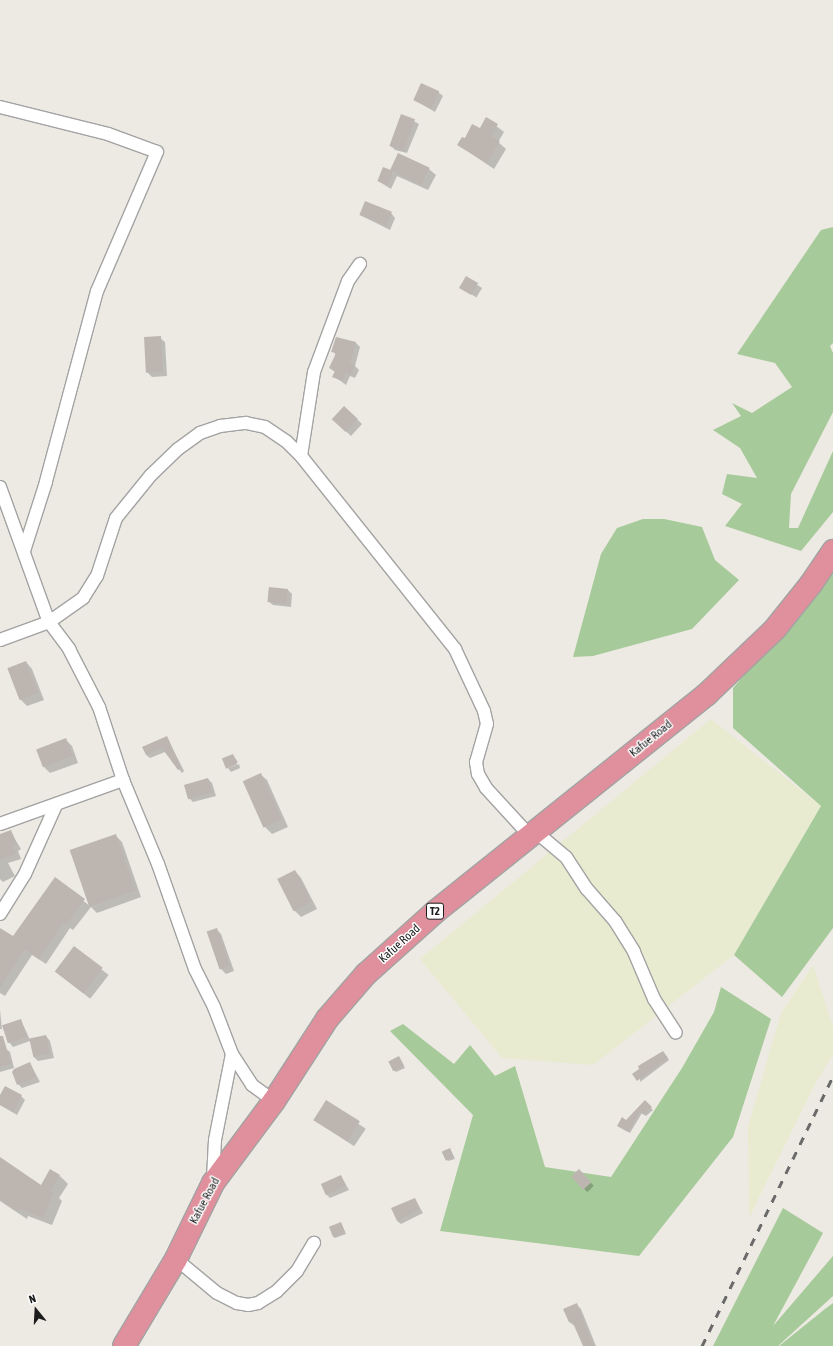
<!DOCTYPE html>
<html>
<head>
<meta charset="utf-8">
<style>
  body { margin:0 }
  #map { position:relative; width:833px; height:1346px; overflow:hidden; background:#edeae3; font-family:"Asap Condensed",sans-serif }
  div>[style] { position:absolute }
  .farmland>* { inset:0; background:#e8ebcf }
  .forest>* { inset:0; background:#a7ca9a }
  .shadow>* { inset:0; background:#0003; transform-origin:0 0 }
  .building>* { inset:0; background:#bdb6b0; transform-origin:0 0 }
  .roads { filter:drop-shadow(1px 0 #a3a3a3) drop-shadow(-1px 0 #a3a3a3) drop-shadow(0 1px #a3a3a3) drop-shadow(0 -1px #a3a3a3) }
  .street>* { height:12px; margin:-6px; padding:0 6px; transform-origin:6px; border-radius:6px; background:#fff }
  .highway>* { height:22px; margin:-11px; padding:0 11px; transform-origin:11px; border-radius:11px; background:#e08f9c }
  .rail>* { height:3px; margin-top:-1.5px; transform-origin:0; background:repeating-linear-gradient(90deg,#6a6a6a 0 8px,transparent 0 16px) }
  span { translate:-50% -50%; white-space:nowrap; text-align:center; line-height:1.15; -webkit-text-stroke:3px #fff; paint-order:stroke }
  .shield-label span { padding:1px 3px; background:#fff; border:1px solid; border-radius:3px; -webkit-text-stroke-width:0 }
  .shield-label { font-size:11px; color:#1c1c1c; font-weight:700 }
  .street-label { font-size:12px; color:#1c1c1c }
  .north { position:absolute; left:16px; top:1290px; width:40px; height:40px; -webkit-text-stroke:3px #fff; paint-order:stroke; rotate:342deg; font-size:11px; font-weight:700; line-height:16px; text-align:center; color:#1c1c1c }
  .north::after { content:''; display:block; margin:auto; width:14px; height:18px; background:#1c1c1c; clip-path:polygon(50% 0,100% 100%,50% 72%,0 100%) }
</style>
</head>
<body>
<div id="map">
  <div class="farmland">
    <div style="clip-path:polygon(711px 719px,821px 806px,734px 955px,593px 1065px,502px 1058px,420px 959px)"></div>
    <div style="clip-path:polygon(813px 965px,833px 1027px,833px 1054px,814px 1086px,749px 1218px,748px 1127px,781px 1013px)"></div>
  </div>
  <div class="forest">
    <div style="clip-path:polygon(833px 227px,833px 343px,830px 346px,833px 353px,833px 412px,791px 494px,789px 528px,798px 528px,833px 451px,833px 512px,801px 551px,725px 526px,742px 504px,722px 494px,727px 474px,757px 478px,740px 448px,713px 430px,741px 416px,732px 403px,752px 413px,792px 387px,775px 363px,737px 354px,821px 230px)"></div>
    <div style="clip-path:polygon(643px 519px,664px 519px,702px 527px,715px 560px,739px 580px,692px 629px,593px 656px,573px 657px,601px 554px,617px 528px)"></div>
    <div style="clip-path:polygon(833px 571px,833px 928px,782px 997px,734px 955px,821px 806px,733px 728px,733px 688px)"></div>
    <div style="clip-path:polygon(721px 987px,771px 1019px,733px 1137px,639px 1256px,440px 1231px,473px 1115px,390px 1031px,403px 1024px,454px 1064px,470px 1045px,495px 1076px,515px 1066px,545px 1167px,611px 1177px,682px 1068px,714px 1012px)"></div>
    <div style="clip-path:polygon(783px 1208px,823px 1233px,773px 1326px,833px 1256px,833px 1296px,778px 1346px,713px 1346px)"></div>
    <div style="clip-path:polygon(833px 1303px,833px 1346px,779px 1346px,825px 1309px)"></div>
  </div>
  <div class="shadow">
    <div style="clip-path:polygon(438px 92px,443px 96px,435px 112px,414px 100px)"></div>
    <div style="clip-path:polygon(402px 115px,419px 124px,407px 153px,395px 150px,391px 146px)"></div>
    <div style="clip-path:polygon(486px 118px,504px 132px,498px 142px,506px 149px,494px 169px,458px 145px,480px 129px)"></div>
    <div style="clip-path:polygon(384px 168px,395px 173px,391px 169px,429px 169px,436px 175px,428px 190px,397px 176px,391px 189px,378px 181px)"></div>
    <div style="clip-path:polygon(391px 213px,395px 218px,390px 230px,360px 215px)"></div>
    <div style="left:466px;top:278px;width:19px;height:11px;rotate:32deg"></div>
    <div style="clip-path:polygon(160px 338px,165px 342px,167px 376px,152px 377px,148px 373px)"></div>
    <div style="clip-path:polygon(336px 338px,356px 343px,360px 347px,355px 366px,359px 370px,355px 378px,350px 376px,346px 385px,334px 376px,336px 373px,330px 368px,336px 355px,333px 351px)"></div>
    <div style="clip-path:polygon(344px 407px,362px 424px,351px 436px,337px 423px)"></div>
    <div style="clip-path:polygon(269px 588px,288px 590px,292px 594px,291px 607px,273px 605px,268px 601px)"></div>
    <div style="clip-path:polygon(26px 662px,32px 669px,44px 700px,27px 706px,20px 699px)"></div>
    <div style="clip-path:polygon(167px 737px,184px 771px,182px 773px,165px 752px,150px 758px,146px 755px)"></div>
    <div style="clip-path:polygon(66px 740px,72px 746px,78px 763px,50px 773px,44px 767px)"></div>
    <div style="clip-path:polygon(233px 755px,238px 762px,227px 768px,227px 767px)"></div>
    <div style="clip-path:polygon(239px 764px,240px 768px,231px 772px,228px 768px)"></div>
    <div style="clip-path:polygon(260px 774px,267px 780px,288px 827px,272px 834px,265px 827px)"></div>
    <div style="clip-path:polygon(208px 779px,212px 783px,216px 796px,193px 802px,189px 798px,185px 785px)"></div>
    <div style="clip-path:polygon(10px 831px,21px 849px,18px 851px,21px 859px,8px 863px,15px 876px,3px 882px,0 879px,0 844px)"></div>
    <div style="clip-path:polygon(116px 836px,122px 842px,141px 897px,97px 913px,91px 907px,73px 930px,70px 928px,46px 964px,32px 955px,5px 996px,0 993px,0 933px,13px 937px,55px 879px,90px 906px)"></div>
    <div style="clip-path:polygon(295px 871px,301px 878px,317px 909px,301px 917px,294px 910px)"></div>
    <div style="clip-path:polygon(217px 930px,221px 934px,234px 971px,226px 974px,221px 969px)"></div>
    <div style="left:74px;top:948px;width:44px;height:30px;rotate:38deg"></div>
    <div style="clip-path:polygon(0 1010px,2px 1029px,0 1029px)"></div>
    <div style="clip-path:polygon(21px 1020px,30px 1040px,46px 1036px,50px 1041px,54px 1058px,38px 1061px,34px 1057px,30px 1041px,13px 1047px,9px 1042px)"></div>
    <div style="clip-path:polygon(5px 1048px,10px 1052px,14px 1068px,0 1072px,0 1050px)"></div>
    <div style="clip-path:polygon(663px 1052px,669px 1060px,640px 1082px,640px 1069px)"></div>
    <div style="clip-path:polygon(399px 1057px,405px 1068px,396px 1072px,394px 1070px)"></div>
    <div style="clip-path:polygon(30px 1063px,40px 1082px,22px 1088px,18px 1084px)"></div>
    <div style="clip-path:polygon(21px 1096px,25px 1100px,17px 1115px,0 1105px,0 1097px)"></div>
    <div style="left:326px;top:1102px;width:48px;height:21px;rotate:34deg"></div>
    <div style="clip-path:polygon(645px 1102px,653px 1110px,646px 1116px,642px 1113px,630px 1133px,620px 1127px)"></div>
    <div style="clip-path:polygon(450px 1149px,455px 1159px,448px 1161px,443px 1151px)"></div>
    <div style="clip-path:polygon(0 1158px,41px 1186px,60px 1176px,68px 1184px,59px 1198px,62px 1201px,52px 1225px,28px 1216px,27px 1219px,0 1201px)"></div>
    <div style="left:579px;top:1171px;width:21px;height:9px;rotate:45deg"></div>
    <div style="clip-path:polygon(341px 1176px,349px 1190px,330px 1198px,326px 1194px)"></div>
    <div style="clip-path:polygon(415px 1199px,423px 1213px,401px 1224px,397px 1221px)"></div>
    <div style="clip-path:polygon(341px 1223px,346px 1234px,335px 1238px,333px 1236px)"></div>
    <div style="clip-path:polygon(577px 1305px,581px 1309px,596px 1346px,584px 1346px,575px 1326px,569px 1322px,564px 1310px)"></div>
  </div>
  <div class="building">
    <div style="left:421px;top:83px;width:20px;height:19px;rotate:24deg"></div>
    <div style="left:401px;top:114px;width:15px;height:34px;rotate:20deg"></div>
    <div style="clip-path:polygon(486px 117px,498px 124px,491px 136px,500px 141px,487px 163px,457px 145px,462px 137px,465px 138px,472px 124px,480px 128px)"></div>
    <div style="left:398px;top:153px;width:35px;height:19px;rotate:25deg"></div>
    <div style="left:383px;top:167px;width:11px;height:15px;rotate:22deg"></div>
    <div style="left:365px;top:201px;width:29px;height:15px;rotate:22deg"></div>
    <div style="left:466px;top:276px;width:14px;height:14px;rotate:30deg"></div>
    <div style="left:161px;top:336px;width:36px;height:17px;rotate:87deg"></div>
    <div style="clip-path:polygon(336px 337px,356px 342px,350px 363px,355px 365px,350px 375px,346px 373px,342px 381px,332px 377px,335px 371px,329px 368px,336px 353px,331px 352px)"></div>
    <div style="left:344px;top:406px;width:19px;height:18px;rotate:43deg"></div>
    <div style="left:269px;top:587px;width:19px;height:15px;rotate:6deg"></div>
    <div style="left:26px;top:661px;width:34px;height:20px;rotate:69deg"></div>
    <div style="clip-path:polygon(167px 736px,181px 768px,178px 770px,162px 748px,146px 755px,142px 747px)"></div>
    <div style="left:66px;top:738px;width:19px;height:32px;rotate:69deg"></div>
    <div style="left:233px;top:754px;width:11px;height:12px;rotate:68deg"></div>
    <div style="left:261px;top:773px;width:51px;height:20px;rotate:66deg"></div>
    <div style="left:208px;top:778px;width:15px;height:25px;rotate:74deg"></div>
    <div style="clip-path:polygon(11px 830px,17px 844px,13px 845px,16px 854px,0 859px,0 834px)"></div>
    <div style="left:116px;top:834px;width:60px;height:49px;rotate:71deg"></div>
    <div style="left:295px;top:870px;width:36px;height:20px;rotate:63deg"></div>
    <div style="clip-path:polygon(55px 877px,85px 899px,66px 925px,63px 923px,39px 959px,25px 949px,0 988px,0 928px,13px 936px)"></div>
    <div style="left:217px;top:928px;width:40px;height:11px;rotate:71deg"></div>
    <div style="left:74px;top:946px;width:36px;height:32px;rotate:37deg"></div>
    <div style="left:21px;top:1019px;width:19px;height:20px;rotate:72deg"></div>
    <div style="left:46px;top:1035px;width:19px;height:17px;rotate:78deg"></div>
    <div style="clip-path:polygon(0 1036px,3px 1036px,11px 1064px,0 1067px)"></div>
    <div style="clip-path:polygon(663px 1051px,668px 1058px,637px 1081px,632px 1074px,639px 1069px,638px 1066px)"></div>
    <div style="left:399px;top:1056px;width:11px;height:12px;rotate:63deg"></div>
    <div style="clip-path:polygon(30px 1062px,36px 1077px,17px 1085px,12px 1072px,14px 1069px)"></div>
    <div style="clip-path:polygon(5px 1086px,22px 1095px,13px 1112px,0 1105px,0 1095px)"></div>
    <div style="left:326px;top:1100px;width:40px;height:24px;rotate:32deg"></div>
    <div style="clip-path:polygon(645px 1100px,652px 1107px,644px 1115px,640px 1112px,628px 1132px,617px 1126px,622px 1117px,626px 1120px)"></div>
    <div style="left:450px;top:1148px;width:10px;height:9px;rotate:66deg"></div>
    <div style="clip-path:polygon(0 1157px,41px 1185px,50px 1169px,60px 1175px,51px 1191px,54px 1192px,44px 1218px,20px 1209px,18px 1212px,0 1199px)"></div>
    <div style="left:579px;top:1169px;width:18px;height:11px;rotate:47deg"></div>
    <div style="left:341px;top:1175px;width:12px;height:22px;rotate:66deg"></div>
    <div style="clip-path:polygon(415px 1198px,420px 1209px,397px 1221px,391px 1208px)"></div>
    <div style="left:341px;top:1222px;width:11px;height:13px;rotate:68deg"></div>
    <div style="clip-path:polygon(577px 1303px,582px 1317px,594px 1346px,583px 1346px,572px 1321px,569px 1322px,563px 1309px)"></div>
  </div>
  <div class="roads">
    <div class="street">
      <div style="left:0;top:107px;width:111px;rotate:14deg"></div>
      <div style="left:108px;top:134px;width:52px;rotate:20.2deg"></div>
      <div style="left:157px;top:152px;width:151px;rotate:113.3deg"></div>
      <div style="left:97px;top:291px;width:198px;rotate:105deg"></div>
      <div style="left:46px;top:482px;width:72px;rotate:107.7deg"></div>
      <div style="left:301px;top:456px;width:85px;rotate:-81.2deg"></div>
      <div style="left:314px;top:372px;width:97px;rotate:-69.5deg"></div>
      <div style="left:348px;top:281px;width:21px;rotate:-55deg"></div>
      <div style="left:0;top:487px;width:144px;rotate:70.1deg"></div>
      <div style="left:49px;top:622px;width:42px;rotate:-35.2deg"></div>
      <div style="left:83px;top:598px;width:26px;rotate:-58deg"></div>
      <div style="left:97px;top:576px;width:61px;rotate:-71.9deg"></div>
      <div style="left:116px;top:518px;width:55px;rotate:-50.9deg"></div>
      <div style="left:151px;top:475px;width:37px;rotate:-44deg"></div>
      <div style="left:178px;top:449px;width:27px;rotate:-36deg"></div>
      <div style="left:200px;top:433px;width:21px;rotate:-19deg"></div>
      <div style="left:220px;top:426px;width:26px;rotate:-7deg"></div>
      <div style="left:246px;top:423px;width:19px;rotate:12deg"></div>
      <div style="left:265px;top:427px;width:25px;rotate:34deg"></div>
      <div style="left:286px;top:441px;width:21px;rotate:45deg"></div>
      <div style="left:301px;top:456px;width:247px;rotate:51.4deg"></div>
      <div style="left:455px;top:649px;width:68px;rotate:64.9deg"></div>
      <div style="left:484px;top:711px;width:13px;rotate:77deg"></div>
      <div style="left:487px;top:724px;width:40px;rotate:106deg"></div>
      <div style="left:476px;top:762px;width:12px;rotate:81deg"></div>
      <div style="left:478px;top:774px;width:16px;rotate:60deg"></div>
      <div style="left:486px;top:788px;width:65px;rotate:47.5deg"></div>
      <div style="left:0;top:640px;width:52px;rotate:-20.2deg"></div>
      <div style="left:49px;top:622px;width:34px;rotate:53deg"></div>
      <div style="left:69px;top:649px;width:65px;rotate:62.7deg"></div>
      <div style="left:99px;top:707px;width:77px;rotate:71.8deg"></div>
      <div style="left:123px;top:780px;width:91px;rotate:67.4deg"></div>
      <div style="left:158px;top:864px;width:111px;rotate:70.6deg"></div>
      <div style="left:195px;top:969px;width:42px;rotate:63.4deg"></div>
      <div style="left:214px;top:1007px;width:50px;rotate:69deg"></div>
      <div style="left:232px;top:1054px;width:88px;rotate:101.2deg"></div>
      <div style="left:215px;top:1140px;width:39px;rotate:93deg"></div>
      <div style="left:0;top:824px;width:131px;rotate:-19.7deg"></div>
      <div style="left:536px;top:832px;width:39px;rotate:40deg"></div>
      <div style="left:566px;top:857px;width:38px;rotate:57deg"></div>
      <div style="left:587px;top:889px;width:43px;rotate:48.8deg"></div>
      <div style="left:615px;top:921px;width:36px;rotate:58deg"></div>
      <div style="left:634px;top:952px;width:51px;rotate:66.9deg"></div>
      <div style="left:654px;top:999px;width:40px;rotate:57.1deg"></div>
      <div style="left:0;top:914px;width:47px;rotate:-58deg"></div>
      <div style="left:25px;top:874px;width:76px;rotate:-65.8deg"></div>
      <div style="left:232px;top:1054px;width:37px;rotate:57deg"></div>
      <div style="left:252px;top:1085px;width:27px;rotate:36deg"></div>
      <div style="left:176px;top:1259px;width:53px;rotate:39.7deg"></div>
      <div style="left:217px;top:1293px;width:22px;rotate:27deg"></div>
      <div style="left:237px;top:1303px;width:11px;rotate:10deg"></div>
      <div style="left:248px;top:1305px;width:10px;rotate:-11deg"></div>
      <div style="left:258px;top:1303px;width:22px;rotate:-32deg"></div>
      <div style="left:277px;top:1291px;width:28px;rotate:-45deg"></div>
      <div style="left:297px;top:1271px;width:33px;rotate:-59deg"></div>
    </div>
    <div class="highway">
      <div style="left:124px;top:1346px;width:101px;rotate:-59.1deg"></div>
      <div style="left:176px;top:1259px;width:85px;rotate:-64deg"></div>
      <div style="left:213px;top:1183px;width:102px;rotate:-53.4deg"></div>
      <div style="left:274px;top:1101px;width:98px;rotate:-57.1deg"></div>
      <div style="left:327px;top:1019px;width:60px;rotate:-49.1deg"></div>
      <div style="left:366px;top:974px;width:93px;rotate:-41.9deg"></div>
      <div style="left:435px;top:912px;width:347px;rotate:-38.7deg"></div>
      <div style="left:706px;top:695px;width:95px;rotate:-43.7deg"></div>
      <div style="left:775px;top:629px;width:58px;rotate:-51.3deg"></div>
      <div style="left:811px;top:584px;width:40px;rotate:-56deg"></div>
    </div>
  </div>
  <div class="rail">
    <div style="left:702px;top:1346px;width:300px;rotate:-64.1deg"></div>
  </div>
  <div class="shield-label">
    <span style="left:435px;top:911px">T2</span>
  </div>
  <div class="street-label">
    <span style="left:651px;top:739px;rotate:-39deg">Kafue Road</span>
    <span style="left:400px;top:944px;rotate:-42deg">Kafue Road</span>
    <span style="left:205px;top:1201px;rotate:-62deg">Kafue Road</span>
  </div>
  <div class="north">N</div>
</div>
</body>
</html>
